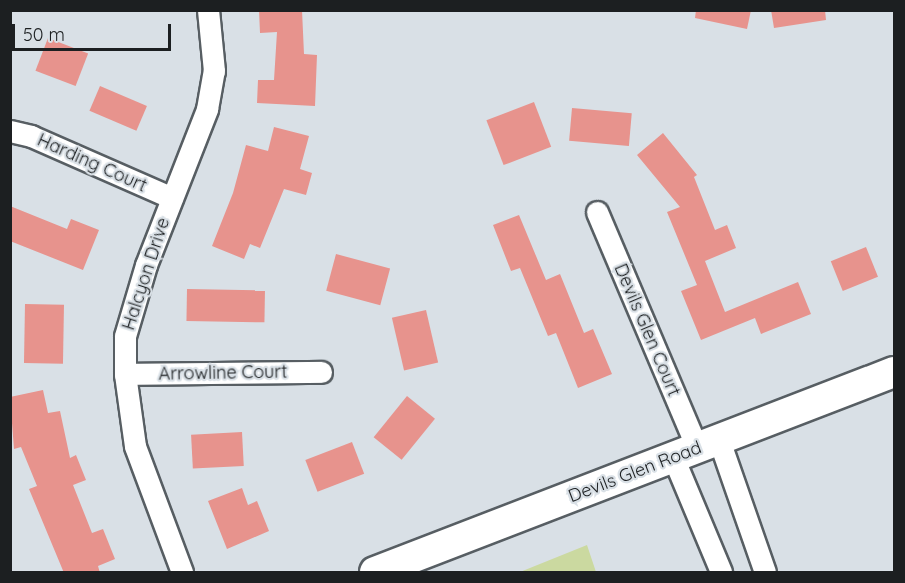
<!DOCTYPE html>
<html>
<head>
<meta charset="utf-8">
<style>
  body { margin:0 }
  #map { position:relative; width:905px; height:583px; overflow:hidden; background:#d9e0e6; font-family:Quicksand,sans-serif }
  div>[style] { position:absolute }
  .green>* { inset:0; background:#cbd9a0 }
  .building>* { inset:0; background:#e7938d; transform-origin:0 0 }
  .roads { filter:drop-shadow(2px 0 #575e63) drop-shadow(-2px 0 #575e63) drop-shadow(0 2px #575e63) drop-shadow(0 -2px #575e63) }
  .street>* { height:21px; margin:-10.5px; padding:0 10.5px; transform-origin:10.5px; border-radius:10.5px; background:#fff }
  .secondary>* { height:30px; margin:-15px; padding:0 15px; transform-origin:15px; border-radius:15px; background:#fff }
  span { translate:-50% -50%; white-space:nowrap; text-align:center; line-height:1.15; -webkit-text-stroke:4.5px #d9e0e6; paint-order:stroke }
  .street-label { font-size:18px; color:#1c1f21 }
  .frame { position:absolute; inset:0; border:12px solid #1c1f21; pointer-events:none }
  .scale { position:absolute; left:12px; top:24px; width:159px; height:27px; box-sizing:border-box; border:3px solid #1c1f21; border-top:0; padding-left:8px; font-size:18px; line-height:21px; white-space:nowrap; color:#1c1f21; -webkit-text-stroke:4px #d9e0e6; paint-order:stroke }
</style>
</head>
<body>
<div id="map">
  <div class="green">
    <div style="clip-path:polygon(587px 545px,596px 572px,520px 572px)"></div>
  </div>
  <div class="building">
    <div style="clip-path:polygon(259px 10px,302px 10px,304px 54px,317px 55px,315px 106px,257px 103px,258px 80px,274px 80px,277px 32px,260px 33px)"></div>
    <div style="clip-path:polygon(696px 10px,751px 10px,747px 29px,695px 18px)"></div>
    <div style="clip-path:polygon(771px 10px,825px 10px,826px 20px,774px 28px)"></div>
    <div style="left:48px;top:38px;width:43px;height:35px;rotate:21deg"></div>
    <div style="left:100px;top:86px;width:51px;height:27px;rotate:23deg"></div>
    <div style="left:534px;top:102px;width:48px;height:51px;rotate:69deg"></div>
    <div style="left:572px;top:108px;width:60px;height:33px;rotate:5deg"></div>
    <div style="clip-path:polygon(274px 127px,309px 136px,300px 169px,312px 173px,306px 195px,284px 189px,260px 248px,250px 244px,244px 259px,212px 246px,233px 193px,246px 145px,268px 151px)"></div>
    <div style="clip-path:polygon(663px 133px,697px 175px,694px 177px,715px 230px,727px 225px,736px 248px,705px 261px,725px 312px,798px 282px,811px 314px,761px 334px,755px 318px,701px 340px,681px 291px,697px 285px,667px 212px,680px 207px,637px 155px)"></div>
    <div style="clip-path:polygon(10px 206px,67px 229px,71px 219px,99px 230px,83px 270px,10px 241px)"></div>
    <div style="clip-path:polygon(519px 215px,546px 280px,560px 274px,584px 333px,593px 329px,612px 374px,578px 388px,556px 333px,548px 336px,520px 268px,511px 271px,493px 225px)"></div>
    <div style="left:866px;top:247px;width:32px;height:38px;rotate:68deg"></div>
    <div style="left:336px;top:254px;width:56px;height:38px;rotate:15deg"></div>
    <div style="left:187px;top:289px;width:78px;height:32px;rotate:1deg"></div>
    <div style="left:25px;top:304px;width:39px;height:59px;rotate:1deg"></div>
    <div style="left:426px;top:310px;width:54px;height:35px;rotate:77deg"></div>
    <div style="clip-path:polygon(43px 390px,48px 413px,60px 411px,70px 458px,76px 455px,86px 480px,73px 485px,92px 533px,103px 529px,115px 559px,98px 566px,100px 573px,64px 573px,29px 489px,37px 486px,21px 447px,14px 449px,10px 397px)"></div>
    <div style="left:407px;top:396px;width:36px;height:53px;rotate:39deg"></div>
    <div style="left:242px;top:432px;width:34px;height:51px;rotate:87deg"></div>
    <div style="left:352px;top:442px;width:34px;height:50px;rotate:69deg"></div>
    <div style="clip-path:polygon(242px 488px,248px 505px,257px 501px,269px 531px,227px 549px,208px 501px)"></div>
  </div>
  <div class="roads">
    <div class="street">
      <div style="left:10px;top:131px;width:22px;rotate:13deg"></div>
      <div style="left:31px;top:136px;width:154px;rotate:23.7deg"></div>
      <div style="left:597px;top:212px;width:256px;rotate:67deg"></div>
      <div style="left:125px;top:374px;width:196px;rotate:-0.6deg"></div>
      <div style="left:719px;top:440px;width:140px;rotate:70.8deg"></div>
      <div style="left:673px;top:457px;width:125px;rotate:67.3deg"></div>
      <div style="left:182px;top:572px;width:134px;rotate:-110.5deg"></div>
      <div style="left:135px;top:446px;width:73px;rotate:-97.9deg"></div>
      <div style="left:125px;top:374px;width:38px;rotate:-90deg"></div>
      <div style="left:125px;top:336px;width:74px;rotate:-73.5deg"></div>
      <div style="left:146px;top:265px;width:168px;rotate:-68.6deg"></div>
      <div style="left:207px;top:109px;width:39px;rotate:-80deg"></div>
      <div style="left:214px;top:71px;width:61px;rotate:-95.6deg"></div>
    </div>
    <div class="secondary">
      <div style="left:375px;top:572px;width:556px;rotate:-21.07deg"></div>
    </div>
  </div>
  <div class="street-label">
    <span style="left:92px;top:163px;rotate:24deg">Harding Court</span>
    <span style="left:146px;top:274px;rotate:-72deg">Halcyon Drive</span>
    <span style="left:647px;top:330px;rotate:67deg">Devils Glen Court</span>
    <span style="left:223px;top:373px;rotate:-1deg">Arrowline Court</span>
    <span style="left:635px;top:472px;rotate:-21deg">Devils Glen Road</span>
  </div>
  <div class="frame"></div>
  <div class="scale">50 m</div>
</div>
</body>
</html>
